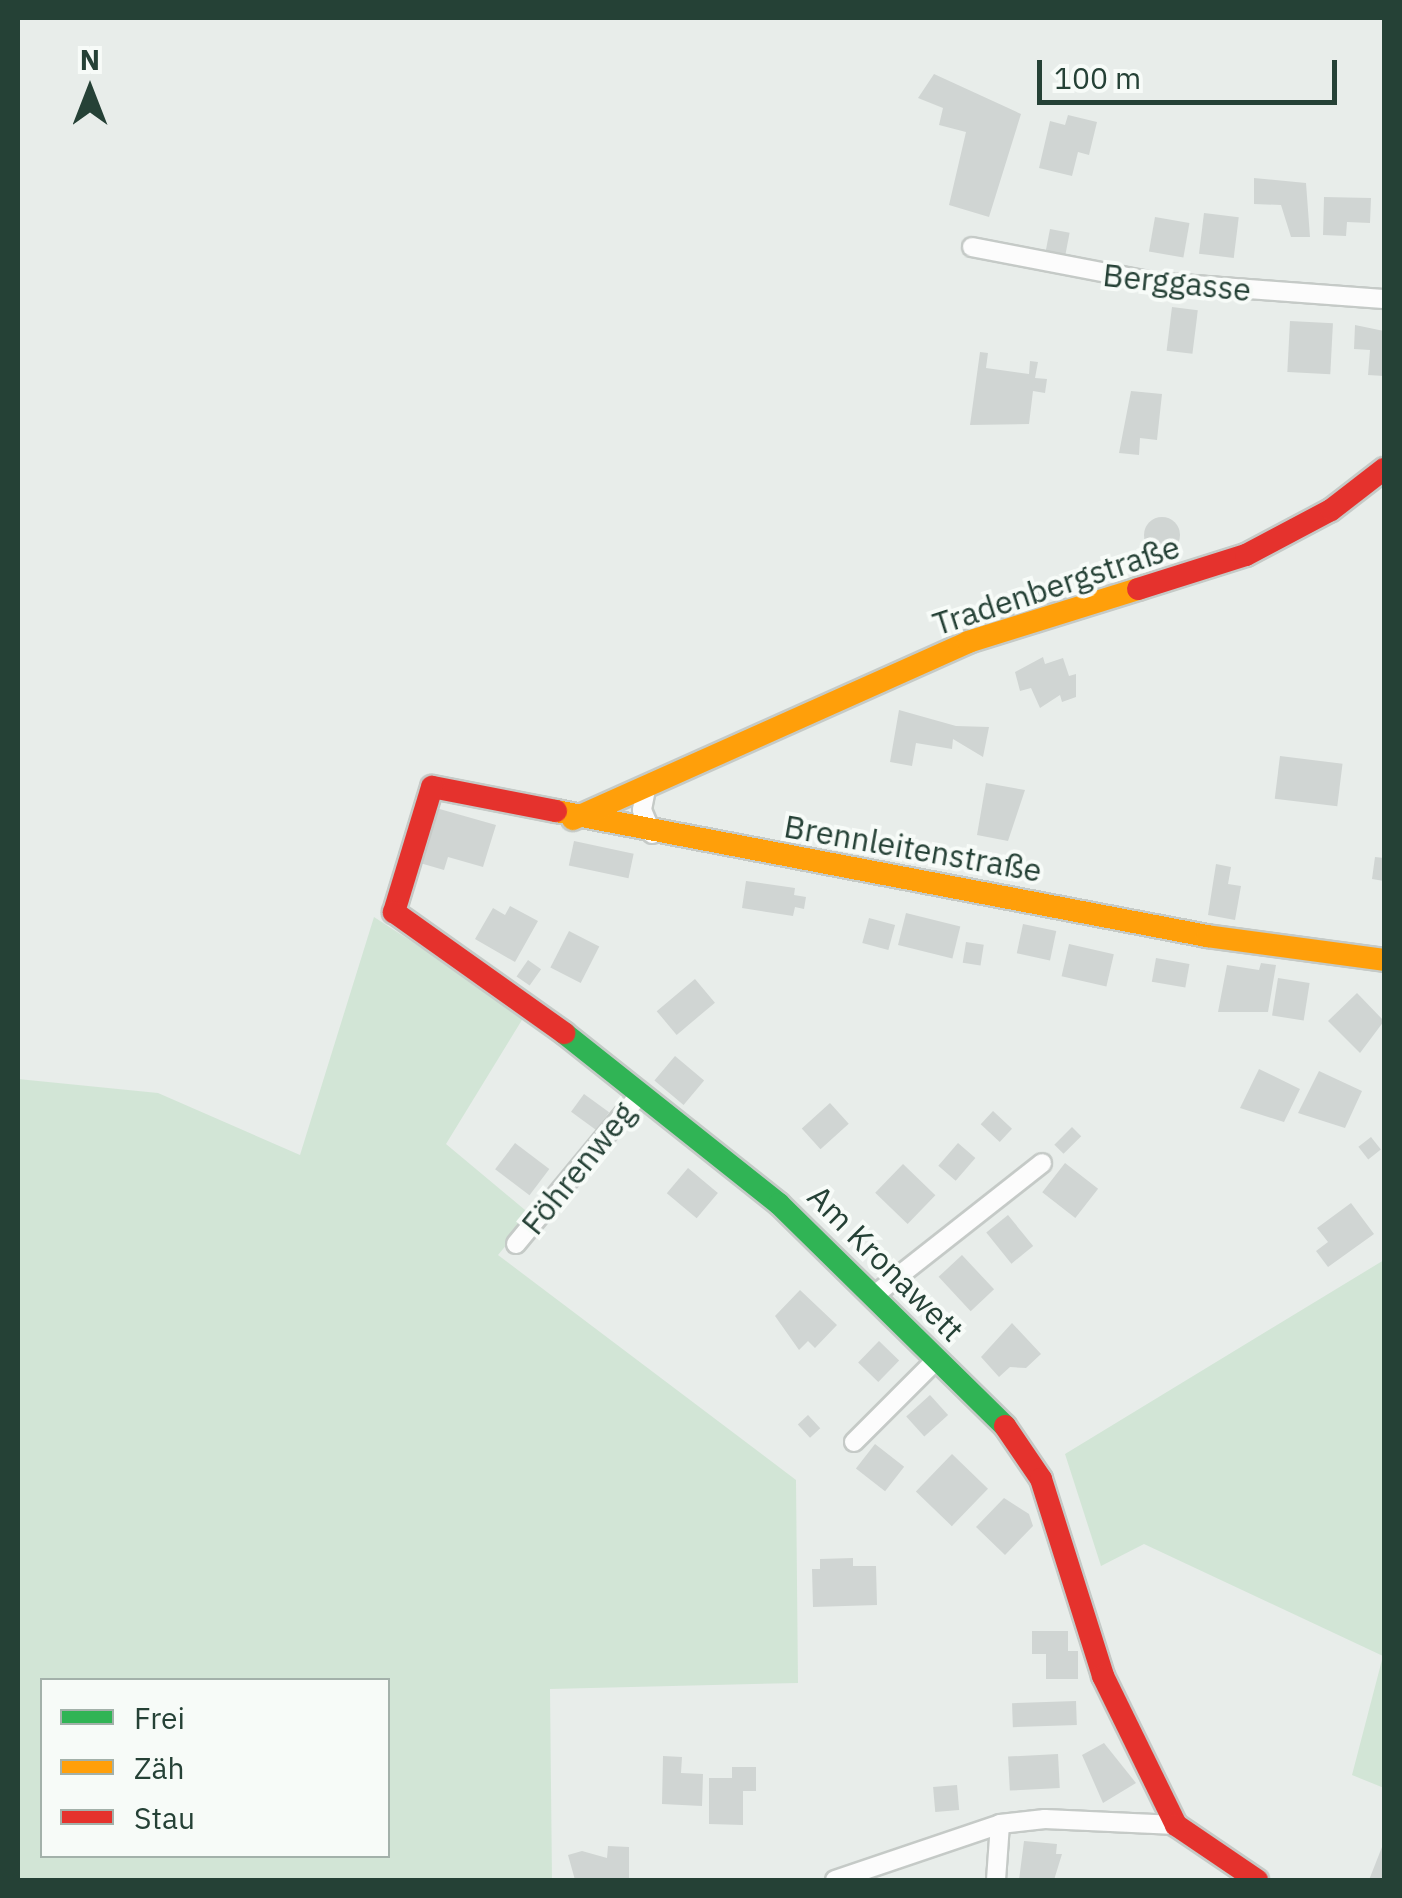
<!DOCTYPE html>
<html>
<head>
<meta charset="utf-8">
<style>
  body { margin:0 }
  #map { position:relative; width:1402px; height:1898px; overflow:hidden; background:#e8edea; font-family:"IBM Plex Sans",sans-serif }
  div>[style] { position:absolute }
  .green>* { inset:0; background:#d2e5d6 }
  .building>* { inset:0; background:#d0d5d3; transform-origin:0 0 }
  .round { border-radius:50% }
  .roads { filter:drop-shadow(2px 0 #c5cac7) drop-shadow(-2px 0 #c5cac7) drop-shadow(0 2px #c5cac7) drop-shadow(0 -2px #c5cac7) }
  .street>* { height:18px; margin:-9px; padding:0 9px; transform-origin:9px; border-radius:9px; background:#fcfcfc }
  .fast>* { height:22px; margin:-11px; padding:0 11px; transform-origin:11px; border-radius:11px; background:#30b455 }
  .slow>* { height:22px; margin:-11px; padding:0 11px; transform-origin:11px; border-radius:11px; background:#ff9f0a }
  .jam>* { height:22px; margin:-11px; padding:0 11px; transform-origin:11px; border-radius:11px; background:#e5322d }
  span { translate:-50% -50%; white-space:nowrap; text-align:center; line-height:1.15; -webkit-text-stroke:8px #f7fbf8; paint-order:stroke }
  .street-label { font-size:32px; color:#254136 }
  .frame { position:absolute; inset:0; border:20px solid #254136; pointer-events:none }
  .legend { position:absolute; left:40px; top:1678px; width:350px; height:180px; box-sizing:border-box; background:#f7fbf8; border:2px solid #a3b1aa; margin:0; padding:12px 18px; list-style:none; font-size:30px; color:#254136 }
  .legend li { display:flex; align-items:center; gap:20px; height:50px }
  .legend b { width:50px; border:2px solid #a3b1aa }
  .north { position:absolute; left:40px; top:40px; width:100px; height:100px; -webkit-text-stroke:8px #f7fbf8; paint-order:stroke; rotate:0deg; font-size:28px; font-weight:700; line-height:40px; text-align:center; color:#254136 }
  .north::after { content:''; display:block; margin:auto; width:35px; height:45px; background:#254136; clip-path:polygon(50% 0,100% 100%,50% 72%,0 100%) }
  .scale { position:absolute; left:1037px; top:60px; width:300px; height:45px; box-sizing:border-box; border:5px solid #254136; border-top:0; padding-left:12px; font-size:30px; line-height:35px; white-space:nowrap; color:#254136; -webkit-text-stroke:8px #f7fbf8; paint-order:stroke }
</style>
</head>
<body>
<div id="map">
  <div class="green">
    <div style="clip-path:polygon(evenodd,374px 917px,525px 1015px,446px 1144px,531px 1215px,498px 1255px,796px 1480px,798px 1683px,550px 1689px,552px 1880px,18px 1880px,18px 1079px,158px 1093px,300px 1155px,374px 917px,42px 1680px,388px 1680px,388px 1856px,42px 1856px,42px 1680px)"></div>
    <div style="clip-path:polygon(1384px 1260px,1384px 1788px,1352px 1775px,1383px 1656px,1144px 1544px,1101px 1566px,1065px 1454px)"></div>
  </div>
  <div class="building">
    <div style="clip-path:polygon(934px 74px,1021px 114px,989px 217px,949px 205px,966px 132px,939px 125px,943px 108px,918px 98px)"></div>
    <div style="clip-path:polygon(1068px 115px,1097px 122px,1089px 155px,1078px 152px,1072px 176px,1039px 168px,1050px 121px,1065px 125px)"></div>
    <div style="clip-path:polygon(1254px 178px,1306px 183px,1310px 237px,1291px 237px,1281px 205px,1254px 204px)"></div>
    <div style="clip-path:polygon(1324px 197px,1371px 198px,1370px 223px,1347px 222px,1346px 236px,1323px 235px)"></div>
    <div style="left:1204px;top:213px;width:35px;height:41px;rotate:7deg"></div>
    <div style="left:1155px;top:217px;width:35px;height:35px;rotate:10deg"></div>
    <div style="left:1050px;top:229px;width:20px;height:22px;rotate:11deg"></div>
    <div style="left:1172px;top:307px;width:26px;height:44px;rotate:7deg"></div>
    <div style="left:1290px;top:321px;width:43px;height:51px;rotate:3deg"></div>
    <div style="clip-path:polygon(1355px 325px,1384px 331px,1384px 376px,1368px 375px,1370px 350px,1354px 349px)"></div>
    <div style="clip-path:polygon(980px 352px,988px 353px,986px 368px,1029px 374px,1030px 361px,1038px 362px,1035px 378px,1047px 379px,1045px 393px,1033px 391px,1029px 424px,970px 425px)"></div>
    <div style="clip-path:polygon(1131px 391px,1162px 394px,1157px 440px,1140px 438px,1139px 455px,1119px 453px)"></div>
    <div class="round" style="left:1144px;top:517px;width:36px;height:36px"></div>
    <div style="clip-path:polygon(1040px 586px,1046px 607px,1019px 616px,1023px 592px)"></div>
    <div style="clip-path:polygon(1043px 657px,1045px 664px,1063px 658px,1069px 676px,1076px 674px,1076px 697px,1062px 702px,1060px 695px,1040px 708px,1031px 688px,1020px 691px,1015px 672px)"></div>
    <div style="clip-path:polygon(899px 710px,956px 726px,989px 727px,983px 757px,953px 739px,952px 749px,916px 743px,912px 766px,890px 762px)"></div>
    <div style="left:1280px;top:756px;width:63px;height:43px;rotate:7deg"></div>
    <div style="clip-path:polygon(986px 783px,1025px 790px,1008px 841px,977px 835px)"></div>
    <div style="clip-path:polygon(436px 808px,496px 825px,483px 867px,448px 857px,444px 870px,420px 863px)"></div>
    <div style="left:574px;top:841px;width:61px;height:25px;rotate:12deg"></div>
    <div style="clip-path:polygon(1375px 857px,1384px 858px,1384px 881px,1372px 879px)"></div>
    <div style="clip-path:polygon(1216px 864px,1231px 867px,1228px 884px,1241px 886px,1235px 920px,1208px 915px)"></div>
    <div style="clip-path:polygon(746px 881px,795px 888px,794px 895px,806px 897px,804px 909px,795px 907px,793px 916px,742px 908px)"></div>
    <div style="clip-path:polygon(510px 906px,538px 921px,515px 962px,475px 939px,493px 908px,505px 915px)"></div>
    <div style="left:906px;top:913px;width:56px;height:33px;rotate:14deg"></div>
    <div style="left:869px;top:918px;width:27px;height:26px;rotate:15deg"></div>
    <div style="left:1023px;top:924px;width:34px;height:30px;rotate:12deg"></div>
    <div style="left:569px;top:931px;width:34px;height:41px;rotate:27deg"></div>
    <div style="left:966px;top:942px;width:18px;height:21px;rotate:9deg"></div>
    <div style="left:1069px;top:944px;width:46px;height:33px;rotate:13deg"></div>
    <div style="left:1156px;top:958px;width:34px;height:24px;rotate:10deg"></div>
    <div style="left:528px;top:960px;width:16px;height:20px;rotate:35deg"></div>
    <div style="clip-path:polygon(1261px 963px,1276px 965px,1268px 1012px,1218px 1012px,1227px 965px,1259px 970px)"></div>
    <div style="left:1278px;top:978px;width:32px;height:38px;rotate:9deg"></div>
    <div style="left:695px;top:979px;width:31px;height:50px;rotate:50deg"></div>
    <div style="clip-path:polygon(1357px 993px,1384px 1021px,1360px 1053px,1328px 1021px)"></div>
    <div style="left:675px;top:1056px;width:38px;height:32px;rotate:40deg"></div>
    <div style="clip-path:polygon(1259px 1069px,1300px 1089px,1284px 1122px,1240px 1108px)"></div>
    <div style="clip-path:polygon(1319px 1071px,1362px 1091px,1345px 1128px,1298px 1113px)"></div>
    <div style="left:584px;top:1094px;width:31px;height:22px;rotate:36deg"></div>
    <div style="left:830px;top:1103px;width:28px;height:38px;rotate:48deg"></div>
    <div style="left:993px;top:1111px;width:26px;height:18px;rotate:43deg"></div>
    <div style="left:1072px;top:1127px;width:13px;height:25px;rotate:45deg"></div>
    <div style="left:1371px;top:1137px;width:16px;height:16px;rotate:52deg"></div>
    <div style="left:515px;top:1143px;width:43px;height:33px;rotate:37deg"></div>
    <div style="left:958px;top:1143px;width:23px;height:30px;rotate:41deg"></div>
    <div style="left:1065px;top:1163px;width:42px;height:37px;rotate:38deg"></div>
    <div style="left:903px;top:1164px;width:45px;height:40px;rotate:44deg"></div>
    <div style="left:688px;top:1168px;width:39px;height:33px;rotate:40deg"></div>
    <div style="clip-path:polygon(1351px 1203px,1374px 1234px,1328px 1267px,1316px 1251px,1328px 1242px,1317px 1228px)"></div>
    <div style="left:1008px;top:1215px;width:40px;height:28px;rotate:51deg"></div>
    <div style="left:962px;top:1255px;width:47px;height:32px;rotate:47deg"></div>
    <div style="clip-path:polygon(800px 1290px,837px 1325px,815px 1348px,808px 1341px,799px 1350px,775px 1316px)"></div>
    <div style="clip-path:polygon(1012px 1323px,1041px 1354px,1026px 1368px,1010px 1367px,999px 1377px,981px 1357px)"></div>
    <div style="left:879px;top:1341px;width:28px;height:30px;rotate:44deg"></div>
    <div style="left:930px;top:1395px;width:27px;height:32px;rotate:48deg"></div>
    <div style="left:808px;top:1415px;width:18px;height:14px;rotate:47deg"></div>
    <div style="left:875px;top:1444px;width:37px;height:31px;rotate:38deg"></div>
    <div style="left:952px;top:1454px;width:50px;height:52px;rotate:44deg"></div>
    <div style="clip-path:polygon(1004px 1498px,1029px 1514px,1033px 1526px,1005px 1555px,976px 1527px)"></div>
    <div style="clip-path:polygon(853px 1558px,853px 1566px,876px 1566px,877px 1605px,813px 1607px,812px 1569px,820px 1569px,820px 1559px)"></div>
    <div style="clip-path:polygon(1032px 1631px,1068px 1631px,1068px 1651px,1078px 1651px,1078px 1679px,1046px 1679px,1046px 1654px,1032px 1654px)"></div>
    <div style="left:1076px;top:1701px;width:24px;height:64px;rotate:88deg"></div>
    <div style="clip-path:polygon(1104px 1743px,1136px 1783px,1103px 1803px,1082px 1755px)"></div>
    <div style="left:1058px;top:1754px;width:34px;height:50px;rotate:87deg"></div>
    <div style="clip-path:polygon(663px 1756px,682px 1757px,681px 1773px,703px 1774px,702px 1806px,662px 1804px)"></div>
    <div style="clip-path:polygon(732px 1767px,756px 1767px,756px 1791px,743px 1791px,743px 1825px,709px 1824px,709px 1778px,732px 1778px)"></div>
    <div style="left:957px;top:1785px;width:25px;height:24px;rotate:85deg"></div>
    <div style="clip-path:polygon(1024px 1841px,1057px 1844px,1056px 1854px,1062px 1854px,1054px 1880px,1019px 1880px)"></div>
    <div style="clip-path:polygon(608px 1846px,629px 1847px,629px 1880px,575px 1880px,568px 1855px,582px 1851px,607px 1858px)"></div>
    <div style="clip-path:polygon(1382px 1847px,1384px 1880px,1369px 1880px)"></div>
  </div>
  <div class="roads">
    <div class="street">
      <div style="left:972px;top:247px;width:184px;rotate:10.9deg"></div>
      <div style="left:1153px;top:282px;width:232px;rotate:4.2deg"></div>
      <div style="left:646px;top:789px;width:21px;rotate:101deg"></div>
      <div style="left:642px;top:810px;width:26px;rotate:67deg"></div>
      <div style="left:516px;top:1244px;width:196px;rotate:-50.4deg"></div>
      <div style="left:877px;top:1293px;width:210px;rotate:-38.2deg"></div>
      <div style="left:854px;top:1442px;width:117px;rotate:-45deg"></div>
      <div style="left:835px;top:1880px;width:174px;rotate:-18.7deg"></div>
      <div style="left:1000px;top:1824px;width:45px;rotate:-6.3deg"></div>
      <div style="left:1045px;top:1819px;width:131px;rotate:2.6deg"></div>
      <div style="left:996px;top:1880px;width:56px;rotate:-85.9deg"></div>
    </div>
    <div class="fast">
      <div style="left:564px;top:1033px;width:275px;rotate:38.5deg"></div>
      <div style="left:779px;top:1204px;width:317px;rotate:44.5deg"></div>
    </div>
    <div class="slow">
      <div style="left:556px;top:811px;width:663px;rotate:10.87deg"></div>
      <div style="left:1207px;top:936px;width:179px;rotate:7.7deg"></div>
      <div style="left:573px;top:819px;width:433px;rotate:-24.1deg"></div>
      <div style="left:968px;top:642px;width:178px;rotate:-17.3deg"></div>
    </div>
    <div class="jam">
      <div style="left:1138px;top:589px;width:113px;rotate:-17.5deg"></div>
      <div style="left:1246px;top:555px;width:96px;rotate:-27.9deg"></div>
      <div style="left:1331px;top:510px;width:67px;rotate:-37.7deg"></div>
      <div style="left:556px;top:811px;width:126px;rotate:-169deg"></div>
      <div style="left:432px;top:787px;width:131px;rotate:106.9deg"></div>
      <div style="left:394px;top:912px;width:209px;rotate:35.4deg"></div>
      <div style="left:1005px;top:1426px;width:64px;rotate:55.8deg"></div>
      <div style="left:1041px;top:1479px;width:207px;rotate:72.5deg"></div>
      <div style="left:1103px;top:1676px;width:166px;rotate:63.9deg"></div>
      <div style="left:1176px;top:1825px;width:98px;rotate:34.2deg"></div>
    </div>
  </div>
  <div class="street-label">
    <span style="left:1177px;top:282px;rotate:6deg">Berggasse</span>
    <span style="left:1056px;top:585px;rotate:-18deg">Tradenbergstraße</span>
    <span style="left:913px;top:848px;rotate:10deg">Brennleitenstraße</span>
    <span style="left:578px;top:1168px;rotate:-51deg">Föhrenweg</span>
    <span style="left:886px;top:1263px;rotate:45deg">Am Kronawett</span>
  </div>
  <div class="frame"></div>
  <ul class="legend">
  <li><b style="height:12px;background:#30b455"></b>Frei</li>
  <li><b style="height:12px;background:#ff9f0a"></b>Zäh</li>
  <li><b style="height:12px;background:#e5322d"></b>Stau</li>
  </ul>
  <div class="north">N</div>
  <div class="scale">100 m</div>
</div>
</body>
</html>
